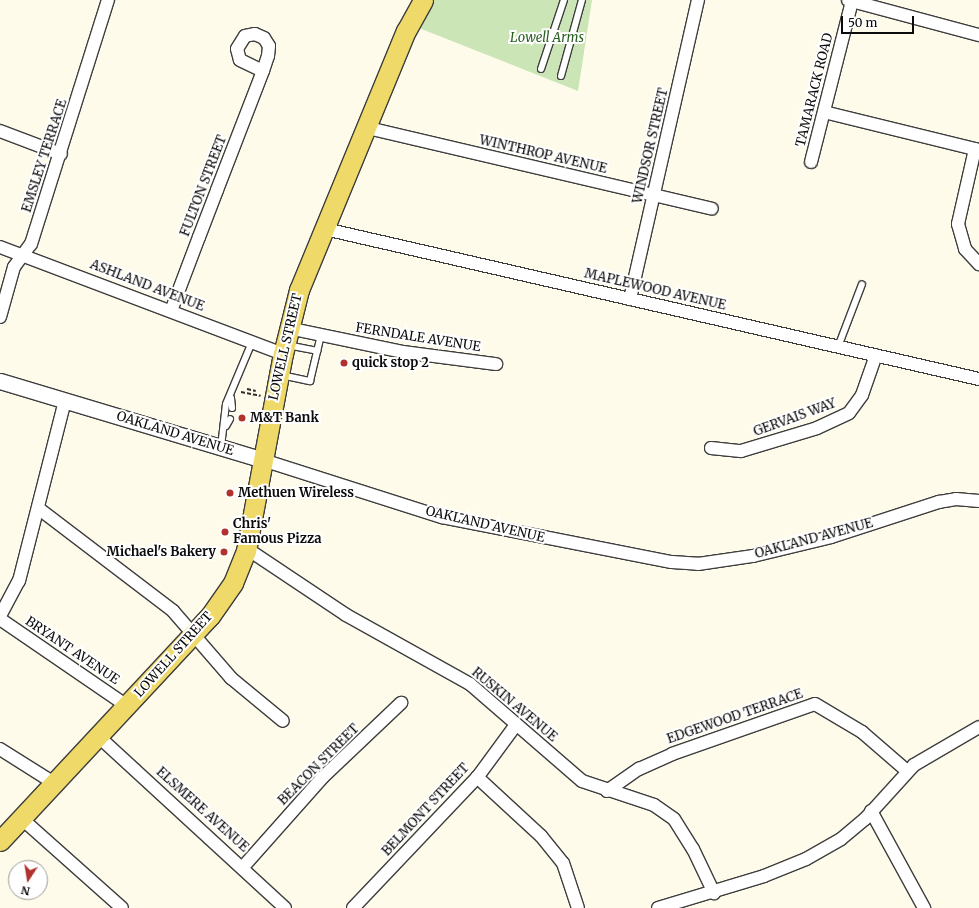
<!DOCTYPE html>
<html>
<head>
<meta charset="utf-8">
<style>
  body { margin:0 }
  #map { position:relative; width:979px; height:908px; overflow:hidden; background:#fefbea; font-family:Merriweather,serif }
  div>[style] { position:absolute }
  .green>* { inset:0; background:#cbe5b7 }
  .path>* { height:1.5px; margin-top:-0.75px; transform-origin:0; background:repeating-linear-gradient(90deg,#2d2d2d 0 4px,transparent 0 6px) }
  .roads { filter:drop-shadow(1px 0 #3e3e3e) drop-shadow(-1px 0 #3e3e3e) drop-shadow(0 1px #3e3e3e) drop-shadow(0 -1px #3e3e3e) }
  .service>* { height:6px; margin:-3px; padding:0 3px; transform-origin:3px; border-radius:3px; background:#fff }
  .minor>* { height:12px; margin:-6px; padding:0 6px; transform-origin:6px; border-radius:6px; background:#fff }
  .tertiary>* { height:15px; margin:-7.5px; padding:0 7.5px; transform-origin:7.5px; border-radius:7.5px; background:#fff }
  .primary>* { height:19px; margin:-9.5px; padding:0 9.5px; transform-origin:9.5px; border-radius:9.5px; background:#efda69 }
  .dots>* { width:11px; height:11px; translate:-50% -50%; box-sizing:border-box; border:2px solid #fff; border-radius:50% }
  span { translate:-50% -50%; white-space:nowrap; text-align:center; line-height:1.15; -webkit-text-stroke:4px #fff; paint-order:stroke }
  .park-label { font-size:13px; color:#285d21; font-style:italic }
  .street-label { font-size:13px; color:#0b0b0b }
  .poi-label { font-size:13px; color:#0b0b0b; font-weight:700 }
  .left { translate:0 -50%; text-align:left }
  .right { translate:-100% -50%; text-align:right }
  .north { position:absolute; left:8px; top:860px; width:40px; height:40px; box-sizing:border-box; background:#fff; border:1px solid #9d9d9d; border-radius:50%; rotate:192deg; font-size:11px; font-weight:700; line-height:16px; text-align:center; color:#0b0b0b }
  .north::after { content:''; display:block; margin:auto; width:14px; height:18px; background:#b1322d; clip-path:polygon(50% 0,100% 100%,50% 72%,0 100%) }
  .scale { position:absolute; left:841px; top:16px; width:73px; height:18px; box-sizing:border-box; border:2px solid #0b0b0b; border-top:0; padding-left:5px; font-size:12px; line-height:14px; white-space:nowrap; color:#0b0b0b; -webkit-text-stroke:3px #fff; paint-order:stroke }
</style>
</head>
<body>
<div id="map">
  <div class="green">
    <div style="clip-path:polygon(434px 0,592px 0,578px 91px,419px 28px)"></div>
  </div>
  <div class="path">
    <div style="left:247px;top:389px;width:9px;rotate:13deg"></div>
    <div style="left:241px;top:392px;width:20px;rotate:11deg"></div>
  </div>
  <div class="roads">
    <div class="service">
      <div style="left:541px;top:69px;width:73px;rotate:-71.6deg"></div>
      <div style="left:561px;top:76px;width:79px;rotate:-74.6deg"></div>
      <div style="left:287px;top:345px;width:31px;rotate:11deg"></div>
      <div style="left:838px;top:347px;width:67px;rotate:-69.1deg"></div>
      <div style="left:281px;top:375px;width:30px;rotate:12deg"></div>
      <div style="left:310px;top:381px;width:47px;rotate:-76.6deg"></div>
      <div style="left:231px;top:398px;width:10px;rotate:84deg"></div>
      <div style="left:226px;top:426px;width:8px;rotate:-60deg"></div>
      <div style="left:221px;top:447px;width:43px;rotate:-83.4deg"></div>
      <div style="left:226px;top:404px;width:67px;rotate:-67.2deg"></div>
    </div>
    <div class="minor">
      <div style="left:848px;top:0;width:136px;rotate:15deg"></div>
      <div style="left:824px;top:112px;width:160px;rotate:13.8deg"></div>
      <div style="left:368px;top:128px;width:353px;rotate:13.2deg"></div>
      <div style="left:0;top:131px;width:65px;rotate:20.7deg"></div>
      <div style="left:975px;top:149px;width:77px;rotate:102.8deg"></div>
      <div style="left:958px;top:224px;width:26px;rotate:74deg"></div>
      <div style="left:965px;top:249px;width:21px;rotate:47deg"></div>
      <div style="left:811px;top:162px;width:166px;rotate:-75.7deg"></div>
      <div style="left:325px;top:229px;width:671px;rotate:12.92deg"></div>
      <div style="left:0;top:247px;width:303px;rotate:20.7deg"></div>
      <div style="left:630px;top:299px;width:307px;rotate:-77.2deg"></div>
      <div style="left:171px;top:311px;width:79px;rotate:-69.3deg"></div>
      <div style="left:199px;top:237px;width:50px;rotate:-69deg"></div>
      <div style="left:217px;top:190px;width:128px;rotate:-68.9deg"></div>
      <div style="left:263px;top:71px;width:16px;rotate:-72deg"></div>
      <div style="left:268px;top:56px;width:10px;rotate:-84deg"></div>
      <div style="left:269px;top:46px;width:9px;rotate:-122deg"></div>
      <div style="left:264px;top:38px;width:10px;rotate:-156deg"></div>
      <div style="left:255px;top:34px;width:10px;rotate:169deg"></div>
      <div style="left:245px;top:36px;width:15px;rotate:122deg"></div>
      <div style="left:237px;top:49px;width:11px;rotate:75deg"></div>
      <div style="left:240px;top:60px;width:25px;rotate:26deg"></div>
      <div style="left:0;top:317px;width:52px;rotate:-74.4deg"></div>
      <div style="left:14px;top:267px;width:29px;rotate:-54deg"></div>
      <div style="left:31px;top:244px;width:256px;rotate:-72.5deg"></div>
      <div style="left:288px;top:328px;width:117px;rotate:11.8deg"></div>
      <div style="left:403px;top:352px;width:94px;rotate:7.4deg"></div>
      <div style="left:711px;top:448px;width:30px;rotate:6deg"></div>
      <div style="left:741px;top:451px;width:79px;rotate:-16.8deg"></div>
      <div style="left:817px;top:428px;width:35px;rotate:-25deg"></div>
      <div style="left:849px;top:413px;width:22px;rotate:-54deg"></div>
      <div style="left:862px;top:395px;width:42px;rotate:-70.7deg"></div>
      <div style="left:263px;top:460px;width:188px;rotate:17.7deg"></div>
      <div style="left:442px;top:517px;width:234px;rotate:11.1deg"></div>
      <div style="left:672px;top:562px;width:26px;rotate:4deg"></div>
      <div style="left:698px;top:564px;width:56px;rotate:-8.3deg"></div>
      <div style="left:753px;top:556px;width:80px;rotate:-13.7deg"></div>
      <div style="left:831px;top:537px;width:114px;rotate:-18deg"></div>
      <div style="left:939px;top:502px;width:17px;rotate:-10deg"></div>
      <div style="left:956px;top:499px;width:23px;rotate:5deg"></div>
      <div style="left:38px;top:508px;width:170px;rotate:37.3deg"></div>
      <div style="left:173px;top:611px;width:89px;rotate:49.1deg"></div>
      <div style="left:231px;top:678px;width:67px;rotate:39.6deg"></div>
      <div style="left:246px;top:548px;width:120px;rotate:33.8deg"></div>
      <div style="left:346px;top:615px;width:142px;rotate:29.1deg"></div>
      <div style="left:470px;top:684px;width:148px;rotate:40.9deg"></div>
      <div style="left:582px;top:781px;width:76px;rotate:18.4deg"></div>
      <div style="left:654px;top:805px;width:24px;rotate:35deg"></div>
      <div style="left:674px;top:819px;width:36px;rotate:58deg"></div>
      <div style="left:693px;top:849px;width:49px;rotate:64.5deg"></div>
      <div style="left:0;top:616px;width:40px;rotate:-62deg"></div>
      <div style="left:19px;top:581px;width:186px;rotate:-75.7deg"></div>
      <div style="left:0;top:619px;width:154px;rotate:34.4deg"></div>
      <div style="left:98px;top:736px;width:254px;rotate:42.6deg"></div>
      <div style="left:0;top:749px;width:64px;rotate:32.2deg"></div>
      <div style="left:477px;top:777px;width:87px;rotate:42.7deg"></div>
      <div style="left:541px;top:836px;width:35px;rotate:51deg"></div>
      <div style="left:563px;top:863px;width:47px;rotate:71.6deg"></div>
      <div style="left:607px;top:791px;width:39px;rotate:-35deg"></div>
      <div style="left:639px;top:769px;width:36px;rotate:-24deg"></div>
      <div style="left:672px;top:754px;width:151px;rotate:-19.3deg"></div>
      <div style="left:815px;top:704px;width:55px;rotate:30.8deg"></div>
      <div style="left:862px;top:732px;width:60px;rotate:40.9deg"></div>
      <div style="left:871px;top:811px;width:111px;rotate:61.3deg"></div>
      <div style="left:21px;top:818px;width:135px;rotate:41.7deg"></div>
      <div style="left:243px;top:867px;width:120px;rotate:-48.4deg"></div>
      <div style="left:323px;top:777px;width:108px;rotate:-43.5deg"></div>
      <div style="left:353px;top:908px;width:183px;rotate:-46.5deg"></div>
      <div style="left:479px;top:775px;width:61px;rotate:-53.7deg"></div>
      <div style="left:658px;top:908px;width:111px;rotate:-16.8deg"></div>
      <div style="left:764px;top:876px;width:45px;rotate:-22deg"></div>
      <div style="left:806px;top:859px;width:40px;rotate:-29.7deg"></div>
      <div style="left:841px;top:839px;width:31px;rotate:-40deg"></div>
      <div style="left:865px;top:819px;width:73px;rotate:-47.8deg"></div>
      <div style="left:914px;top:765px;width:75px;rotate:-30.3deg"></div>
    </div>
    <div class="tertiary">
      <div style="left:0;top:381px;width:275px;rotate:16.7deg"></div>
    </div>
    <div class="primary">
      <div style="left:0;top:841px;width:308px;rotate:-47deg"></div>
      <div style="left:210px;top:616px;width:40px;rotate:-55.1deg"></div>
      <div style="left:233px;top:583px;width:35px;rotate:-68deg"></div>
      <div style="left:246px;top:551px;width:200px;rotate:-79.4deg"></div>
      <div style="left:283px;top:354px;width:66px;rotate:-76deg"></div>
      <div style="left:299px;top:290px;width:280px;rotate:-67.6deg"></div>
      <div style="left:406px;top:31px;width:35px;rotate:-61deg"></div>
    </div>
  </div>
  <div class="dots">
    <div style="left:344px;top:363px;background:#b1322d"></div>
    <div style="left:242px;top:418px;background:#b1322d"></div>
    <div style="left:230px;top:493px;background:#b1322d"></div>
    <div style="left:225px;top:532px;background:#b1322d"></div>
    <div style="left:224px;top:552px;background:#b1322d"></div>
  </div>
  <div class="park-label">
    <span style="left:547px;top:38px">Lowell Arms</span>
  </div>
  <div class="street-label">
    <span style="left:815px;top:90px;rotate:-76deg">TAMARACK ROAD</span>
    <span style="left:651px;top:146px;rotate:-77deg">WINDSOR STREET</span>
    <span style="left:543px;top:155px;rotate:13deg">WINTHROP AVENUE</span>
    <span style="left:45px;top:156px;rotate:-72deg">EMSLEY TERRACE</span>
    <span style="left:204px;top:186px;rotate:-69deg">FULTON STREET</span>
    <span style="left:147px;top:286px;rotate:21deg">ASHLAND AVENUE</span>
    <span style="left:655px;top:290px;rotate:13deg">MAPLEWOOD AVENUE</span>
    <span style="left:418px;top:338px;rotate:9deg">FERNDALE AVENUE</span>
    <span style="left:286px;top:347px;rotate:-77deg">LOWELL STREET</span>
    <span style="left:795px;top:418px;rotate:-20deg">GERVAIS WAY</span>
    <span style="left:175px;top:434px;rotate:17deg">OAKLAND AVENUE</span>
    <span style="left:485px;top:525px;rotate:13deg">OAKLAND AVENUE</span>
    <span style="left:814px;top:539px;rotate:-15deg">OAKLAND AVENUE</span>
    <span style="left:72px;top:651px;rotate:34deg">BRYANT AVENUE</span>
    <span style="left:174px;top:655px;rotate:-48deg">LOWELL STREET</span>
    <span style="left:514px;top:705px;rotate:40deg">RUSKIN AVENUE</span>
    <span style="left:735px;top:717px;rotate:-19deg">EDGEWOOD TERRACE</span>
    <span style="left:319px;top:765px;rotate:-45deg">BEACON STREET</span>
    <span style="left:202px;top:810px;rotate:42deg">ELSMERE AVENUE</span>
    <span style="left:426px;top:810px;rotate:-47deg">BELMONT STREET</span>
  </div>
  <div class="poi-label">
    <span class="left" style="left:352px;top:363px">quick stop 2</span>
    <span class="left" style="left:250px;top:418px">M&amp;T Bank</span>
    <span class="left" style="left:238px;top:493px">Methuen Wireless</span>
    <span class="left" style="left:233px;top:532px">Chris'<br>Famous Pizza</span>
    <span class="right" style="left:216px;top:552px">Michael's Bakery</span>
  </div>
  <div class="north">N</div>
  <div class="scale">50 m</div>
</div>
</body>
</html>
